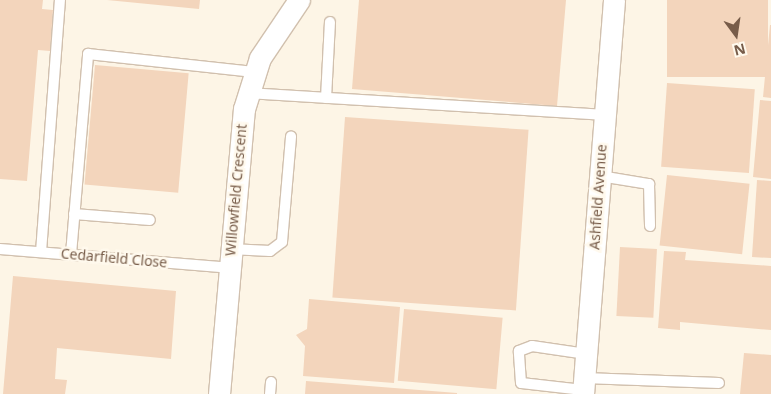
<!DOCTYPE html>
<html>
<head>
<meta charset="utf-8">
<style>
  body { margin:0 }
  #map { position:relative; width:771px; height:394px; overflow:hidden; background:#fdf5e6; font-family:"Noto Sans",sans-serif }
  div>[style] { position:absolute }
  .building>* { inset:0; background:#f3d5bc; transform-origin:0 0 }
  .roads { filter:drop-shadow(1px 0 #d1c0ae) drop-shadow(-1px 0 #d1c0ae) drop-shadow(0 1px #d1c0ae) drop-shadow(0 -1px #d1c0ae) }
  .lane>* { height:10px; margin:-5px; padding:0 5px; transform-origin:5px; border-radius:5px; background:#fff }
  .street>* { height:21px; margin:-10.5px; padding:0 10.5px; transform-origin:10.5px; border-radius:10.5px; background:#fff }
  span { translate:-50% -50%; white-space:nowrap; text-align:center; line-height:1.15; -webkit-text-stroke:5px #fff9ed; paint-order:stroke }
  .street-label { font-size:14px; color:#775c49 }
  .north { position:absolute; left:711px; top:10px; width:50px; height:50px; -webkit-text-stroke:4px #fff9ed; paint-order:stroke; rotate:166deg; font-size:14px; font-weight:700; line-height:20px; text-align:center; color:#775c49 }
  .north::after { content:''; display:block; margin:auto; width:18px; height:22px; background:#775c49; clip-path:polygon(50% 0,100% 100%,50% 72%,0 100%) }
</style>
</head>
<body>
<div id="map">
  <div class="building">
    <div style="clip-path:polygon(0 0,43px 0,42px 9px,53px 10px,50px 51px,38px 50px,27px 181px,0 179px)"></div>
    <div style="clip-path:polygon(107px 0,200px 0,199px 9px)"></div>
    <div style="clip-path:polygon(359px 0,566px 0,557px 106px,352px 89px)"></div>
    <div style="left:667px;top:0;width:101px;height:77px"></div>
    <div style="clip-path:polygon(770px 25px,771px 25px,771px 98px,763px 97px)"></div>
    <div style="left:95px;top:65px;width:94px;height:120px;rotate:5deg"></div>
    <div style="left:667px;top:83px;width:88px;height:84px;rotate:4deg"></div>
    <div style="clip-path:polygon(760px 100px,771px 101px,771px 179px,753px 177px)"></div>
    <div style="left:345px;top:117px;width:184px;height:181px;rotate:4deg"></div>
    <div style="left:667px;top:175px;width:83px;height:71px;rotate:6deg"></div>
    <div style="clip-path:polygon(757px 180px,771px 181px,771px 258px,752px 257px)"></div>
    <div style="left:620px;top:247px;width:37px;height:69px;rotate:3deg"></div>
    <div style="clip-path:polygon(664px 251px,686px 252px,685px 260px,771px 266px,771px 330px,680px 322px,680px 330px,658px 328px)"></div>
    <div style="clip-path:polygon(13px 276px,176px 291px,171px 359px,57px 348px,55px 379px,67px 380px,65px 394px,3px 394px)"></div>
    <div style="clip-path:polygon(309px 299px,400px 307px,394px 383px,303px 376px,305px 346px,296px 335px,307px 329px)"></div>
    <div style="left:404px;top:309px;width:99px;height:72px;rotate:5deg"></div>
    <div style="clip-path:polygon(744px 353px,771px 355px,771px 394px,740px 394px)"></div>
    <div style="clip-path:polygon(306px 381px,457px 393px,457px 394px,305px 394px)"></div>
  </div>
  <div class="roads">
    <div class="lane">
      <div style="left:248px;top:93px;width:358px;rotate:3.5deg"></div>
      <div style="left:326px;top:98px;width:76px;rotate:-87deg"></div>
      <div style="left:600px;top:176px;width:50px;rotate:9.3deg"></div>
      <div style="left:649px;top:184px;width:42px;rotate:88.6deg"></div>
      <div style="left:74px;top:214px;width:76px;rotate:4.5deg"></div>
      <div style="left:0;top:249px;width:230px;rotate:4.7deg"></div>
      <div style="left:230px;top:249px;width:40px;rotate:2.9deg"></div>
      <div style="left:270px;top:251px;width:15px;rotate:-37deg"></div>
      <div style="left:282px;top:242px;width:106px;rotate:-85.1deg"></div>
      <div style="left:41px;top:252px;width:253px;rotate:-85.7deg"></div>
      <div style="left:71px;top:254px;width:201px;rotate:-85.1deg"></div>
      <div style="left:88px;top:54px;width:167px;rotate:6.2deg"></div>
      <div style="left:584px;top:378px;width:135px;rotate:2.1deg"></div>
      <div style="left:583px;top:390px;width:62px;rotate:-173.6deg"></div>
      <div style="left:521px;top:383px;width:32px;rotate:-94deg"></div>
      <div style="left:519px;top:351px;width:14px;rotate:-21deg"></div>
      <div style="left:532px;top:346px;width:55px;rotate:8.4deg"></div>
      <div style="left:270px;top:394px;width:12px;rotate:-85deg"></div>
    </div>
    <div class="street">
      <div style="left:219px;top:394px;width:286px;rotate:-85deg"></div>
      <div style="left:244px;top:109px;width:53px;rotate:-72.6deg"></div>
      <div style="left:260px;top:58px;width:70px;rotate:-56.1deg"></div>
      <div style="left:583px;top:394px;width:395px;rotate:-85.5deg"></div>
    </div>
  </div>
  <div class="street-label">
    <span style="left:236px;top:190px;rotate:-85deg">Willowfield Crescent</span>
    <span style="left:598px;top:197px;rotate:-86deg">Ashfield Avenue</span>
    <span style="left:114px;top:258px;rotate:5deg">Cedarfield Close</span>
  </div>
  <div class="north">N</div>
</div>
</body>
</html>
